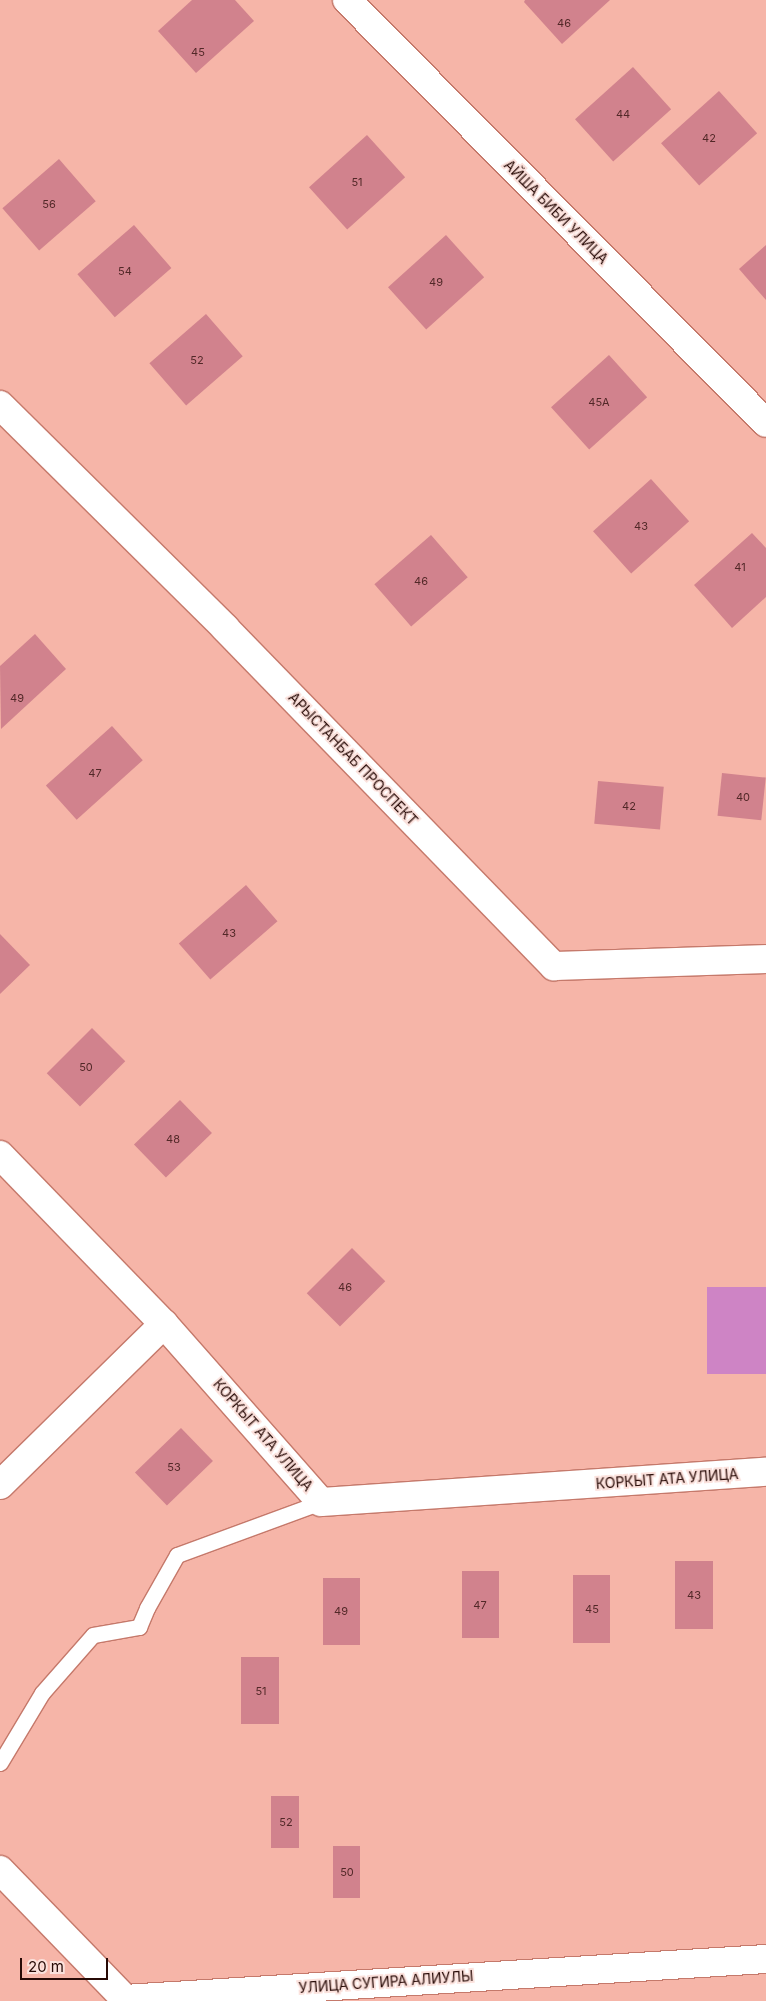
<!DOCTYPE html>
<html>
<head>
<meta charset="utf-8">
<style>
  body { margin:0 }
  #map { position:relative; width:766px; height:2001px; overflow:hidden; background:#f6b5a8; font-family:Inter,sans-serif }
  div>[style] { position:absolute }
  .green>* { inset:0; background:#ce84c5; transform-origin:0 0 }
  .building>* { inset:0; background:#d1828d; transform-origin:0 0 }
  .roads { filter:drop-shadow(1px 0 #c5796b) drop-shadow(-1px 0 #c5796b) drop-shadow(0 1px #c5796b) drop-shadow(0 -1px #c5796b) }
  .service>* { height:15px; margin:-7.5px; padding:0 7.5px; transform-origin:7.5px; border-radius:7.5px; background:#fff }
  .minor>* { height:28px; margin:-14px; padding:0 14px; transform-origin:14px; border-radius:14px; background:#fff }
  span { translate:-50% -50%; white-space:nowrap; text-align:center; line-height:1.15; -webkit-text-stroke:4px #fbe1dc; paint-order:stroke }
  .number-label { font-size:11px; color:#522828 }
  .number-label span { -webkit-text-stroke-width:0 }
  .street-label { font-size:14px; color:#270a06 }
  .scale { position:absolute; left:20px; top:1958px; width:88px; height:22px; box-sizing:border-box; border:2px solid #270a06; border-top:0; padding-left:6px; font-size:15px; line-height:18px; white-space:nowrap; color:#270a06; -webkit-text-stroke:4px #fbe1dc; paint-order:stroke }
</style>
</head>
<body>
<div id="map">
  <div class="green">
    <div style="left:766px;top:1287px;width:87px;height:59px;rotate:90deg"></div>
  </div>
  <div class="building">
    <div style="clip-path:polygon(192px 0,235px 0,254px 21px,196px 73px,158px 31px)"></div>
    <div style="clip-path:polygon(525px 0,610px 0,562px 44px,524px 2px)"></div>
    <div style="left:633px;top:67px;width:57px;height:78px;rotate:48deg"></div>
    <div style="left:719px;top:91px;width:57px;height:78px;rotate:48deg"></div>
    <div style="left:367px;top:135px;width:57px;height:78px;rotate:48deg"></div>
    <div style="left:59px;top:159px;width:56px;height:75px;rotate:49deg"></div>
    <div style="left:134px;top:225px;width:57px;height:75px;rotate:49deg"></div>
    <div style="left:446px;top:235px;width:57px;height:78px;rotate:48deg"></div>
    <div style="clip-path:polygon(766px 245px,766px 300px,739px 269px)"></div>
    <div style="left:206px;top:314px;width:56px;height:75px;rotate:49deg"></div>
    <div style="left:609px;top:355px;width:57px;height:78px;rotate:48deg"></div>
    <div style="left:651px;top:479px;width:57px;height:78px;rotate:48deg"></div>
    <div style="clip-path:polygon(752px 533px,766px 548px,766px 597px,732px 628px,694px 585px)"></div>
    <div style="left:431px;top:535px;width:56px;height:75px;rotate:49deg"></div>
    <div style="clip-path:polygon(35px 634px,66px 669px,1px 729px,0 666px)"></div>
    <div style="left:112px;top:726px;width:46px;height:89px;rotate:48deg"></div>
    <div style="left:722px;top:773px;width:44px;height:43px;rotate:6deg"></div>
    <div style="left:598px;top:781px;width:66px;height:43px;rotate:5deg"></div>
    <div style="left:246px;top:885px;width:48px;height:89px;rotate:49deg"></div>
    <div style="clip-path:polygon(0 934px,30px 965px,0 994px)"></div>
    <div style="left:92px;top:1028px;width:47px;height:64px;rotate:45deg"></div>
    <div style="left:180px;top:1100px;width:46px;height:64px;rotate:46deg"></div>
    <div style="left:352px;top:1248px;width:47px;height:64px;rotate:45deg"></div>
    <div style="left:181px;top:1428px;width:46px;height:64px;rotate:46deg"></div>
    <div style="left:675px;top:1561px;width:38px;height:68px"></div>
    <div style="left:462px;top:1571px;width:37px;height:67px"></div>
    <div style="left:610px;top:1575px;width:68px;height:37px;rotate:90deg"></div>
    <div style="left:323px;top:1578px;width:37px;height:67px"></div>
    <div style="left:241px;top:1657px;width:38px;height:67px"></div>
    <div style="left:271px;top:1796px;width:28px;height:52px"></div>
    <div style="left:333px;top:1846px;width:27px;height:52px"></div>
  </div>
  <div class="roads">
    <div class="service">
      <div style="left:0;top:1763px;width:82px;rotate:-59deg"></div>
      <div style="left:42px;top:1693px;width:77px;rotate:-48.7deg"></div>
      <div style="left:93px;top:1635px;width:47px;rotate:-9.9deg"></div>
      <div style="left:139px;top:1627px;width:21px;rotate:-67deg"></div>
      <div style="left:147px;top:1608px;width:61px;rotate:-60.5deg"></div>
      <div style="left:177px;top:1555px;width:153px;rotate:-20.2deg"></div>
    </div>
    <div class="minor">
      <div style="left:347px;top:0;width:595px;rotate:45.27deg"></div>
      <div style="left:0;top:405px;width:317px;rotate:44.7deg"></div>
      <div style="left:225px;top:628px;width:472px;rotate:45.8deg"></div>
      <div style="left:554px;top:966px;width:212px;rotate:-1.9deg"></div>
      <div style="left:0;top:1155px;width:235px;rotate:45.9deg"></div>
      <div style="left:164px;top:1324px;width:237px;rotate:48.6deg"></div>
      <div style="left:321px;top:1502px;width:446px;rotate:-3.9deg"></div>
      <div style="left:0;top:1485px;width:230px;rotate:-44.5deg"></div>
      <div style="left:0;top:1870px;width:180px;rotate:45.9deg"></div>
      <div style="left:125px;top:1999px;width:642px;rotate:-3.57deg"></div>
    </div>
  </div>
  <div class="number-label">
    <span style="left:564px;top:23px">46</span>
    <span style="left:198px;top:52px">45</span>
    <span style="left:623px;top:114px">44</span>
    <span style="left:709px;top:138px">42</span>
    <span style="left:357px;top:182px">51</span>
    <span style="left:49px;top:204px">56</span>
    <span style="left:125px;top:271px">54</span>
    <span style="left:436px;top:282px">49</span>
    <span style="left:197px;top:360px">52</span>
    <span style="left:599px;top:402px">45А</span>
    <span style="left:641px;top:526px">43</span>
    <span style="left:740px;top:567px">41</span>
    <span style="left:421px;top:581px">46</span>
    <span style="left:17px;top:698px">49</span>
    <span style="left:95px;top:773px">47</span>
    <span style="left:743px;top:797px">40</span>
    <span style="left:629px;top:806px">42</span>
    <span style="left:229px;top:933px">43</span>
    <span style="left:86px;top:1067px">50</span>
    <span style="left:173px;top:1139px">48</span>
    <span style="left:345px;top:1287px">46</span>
    <span style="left:174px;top:1467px">53</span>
    <span style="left:694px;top:1595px">43</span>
    <span style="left:480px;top:1605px">47</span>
    <span style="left:592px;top:1609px">45</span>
    <span style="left:341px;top:1611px">49</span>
    <span style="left:261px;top:1691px">51</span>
    <span style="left:286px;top:1822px">52</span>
    <span style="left:347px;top:1872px">50</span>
  </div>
  <div class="street-label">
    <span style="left:556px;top:212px;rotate:45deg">АЙША БИБИ УЛИЦА</span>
    <span style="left:353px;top:759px;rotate:46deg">АРЫСТАНБАБ ПРОСПЕКТ</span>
    <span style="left:263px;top:1435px;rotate:49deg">КОРКЫТ АТА УЛИЦА</span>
    <span style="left:667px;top:1479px;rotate:-4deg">КОРКЫТ АТА УЛИЦА</span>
    <span style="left:386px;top:1982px;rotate:-4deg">УЛИЦА СУГИРА АЛИУЛЫ</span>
  </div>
  <div class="scale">20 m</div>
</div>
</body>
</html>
